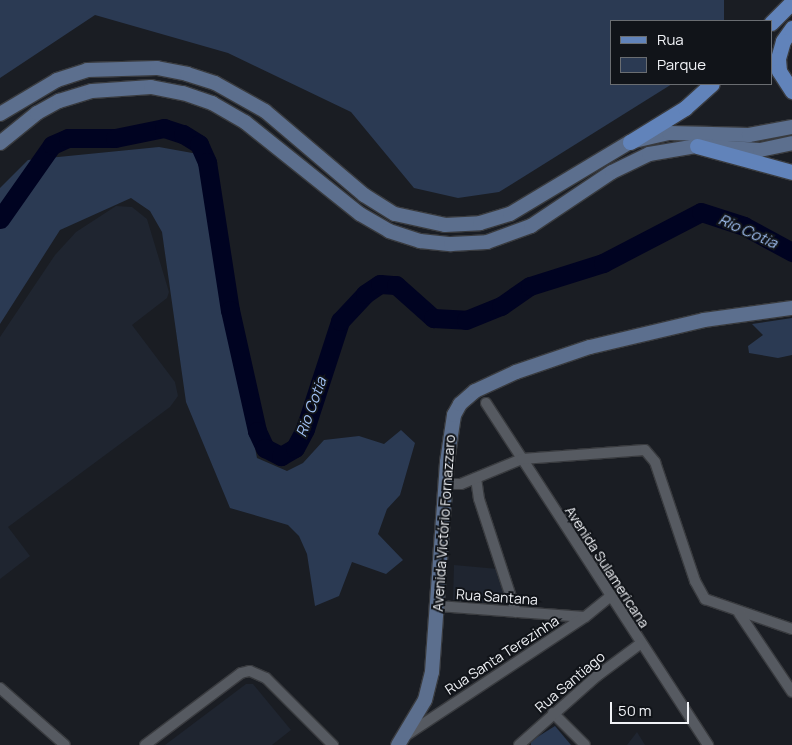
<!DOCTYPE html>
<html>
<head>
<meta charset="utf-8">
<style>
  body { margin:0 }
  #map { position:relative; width:792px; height:745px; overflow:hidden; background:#1a1d23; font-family:Manrope,sans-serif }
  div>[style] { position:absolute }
  .built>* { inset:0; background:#1f2530 }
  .green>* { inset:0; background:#2b3a53 }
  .river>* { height:19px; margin:-9.5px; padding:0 9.5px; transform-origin:9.5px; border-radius:9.5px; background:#000321 }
  .roads { filter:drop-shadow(1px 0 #393b3f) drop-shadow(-1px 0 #393b3f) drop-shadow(0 1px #393b3f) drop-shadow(0 -1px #393b3f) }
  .street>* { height:10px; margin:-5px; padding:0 5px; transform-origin:5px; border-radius:5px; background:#565a61 }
  .secondary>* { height:14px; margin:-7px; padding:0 7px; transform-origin:7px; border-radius:7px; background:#5c6f8e }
  .primary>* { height:15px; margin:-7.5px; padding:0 7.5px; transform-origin:7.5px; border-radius:7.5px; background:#6183ba }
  span { translate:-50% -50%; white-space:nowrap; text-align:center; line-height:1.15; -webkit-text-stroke:4px #111419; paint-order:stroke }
  .street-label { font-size:14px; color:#f0f2f6 }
  .water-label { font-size:15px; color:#a1c1f4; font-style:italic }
  .legend { position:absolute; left:610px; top:20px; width:162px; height:65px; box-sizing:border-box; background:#111419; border:1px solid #6a6d71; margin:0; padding:6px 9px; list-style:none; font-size:15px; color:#f0f2f6 }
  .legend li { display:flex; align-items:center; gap:10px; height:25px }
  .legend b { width:25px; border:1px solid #6a6d71 }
  .scale { position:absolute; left:610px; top:702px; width:79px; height:22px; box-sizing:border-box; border:2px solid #f0f2f6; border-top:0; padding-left:6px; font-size:15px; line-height:18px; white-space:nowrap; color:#f0f2f6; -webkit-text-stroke:4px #111419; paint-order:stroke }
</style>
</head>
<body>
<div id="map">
  <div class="built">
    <div style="clip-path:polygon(116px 206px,132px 207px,147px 219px,169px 292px,167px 298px,132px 325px,175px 382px,178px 396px,170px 407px,8px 527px,30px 556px,0 579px,0 337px,55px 255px,76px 232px)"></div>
    <div style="clip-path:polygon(454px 565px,498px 569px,508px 605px,453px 600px)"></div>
    <div style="clip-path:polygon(246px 684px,253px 684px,291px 730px,272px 745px,165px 745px)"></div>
    <div style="clip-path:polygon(637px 732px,645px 745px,627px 745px)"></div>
  </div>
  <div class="green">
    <div style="clip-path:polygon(0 0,724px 0,724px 21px,611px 21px,611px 84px,672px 84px,499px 192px,458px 198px,414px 188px,351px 112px,228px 53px,95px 15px,0 78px)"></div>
    <div style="clip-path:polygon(159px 147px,198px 154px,257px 458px,287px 471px,303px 463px,324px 440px,359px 436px,384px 444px,401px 430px,415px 443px,400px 495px,387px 509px,378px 534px,403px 560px,386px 574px,352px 562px,339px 596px,315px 606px,307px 554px,299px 536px,288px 525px,230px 508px,186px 402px,162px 232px,150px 211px,131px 198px,60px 230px,0 324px,0 188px,28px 160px)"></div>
    <div style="clip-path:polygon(792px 318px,792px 355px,778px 358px,749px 353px,748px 346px,763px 335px,752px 324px)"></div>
    <div style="clip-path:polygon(555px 726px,571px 745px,531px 745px,531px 741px)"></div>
  </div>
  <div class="river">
    <div style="left:0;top:219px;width:90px;rotate:-54.9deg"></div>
    <div style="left:52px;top:145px;width:17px;rotate:-24deg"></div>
    <div style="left:68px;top:138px;width:47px"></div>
    <div style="left:115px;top:138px;width:50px;rotate:-11.5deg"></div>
    <div style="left:164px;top:128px;width:20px;rotate:18deg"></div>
    <div style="left:183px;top:134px;width:19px;rotate:32deg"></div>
    <div style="left:199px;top:144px;width:20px;rotate:66deg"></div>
    <div style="left:207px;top:162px;width:150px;rotate:81.2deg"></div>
    <div style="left:230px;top:310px;width:124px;rotate:77.4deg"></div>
    <div style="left:257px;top:431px;width:19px;rotate:65deg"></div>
    <div style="left:265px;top:448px;width:18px;rotate:27deg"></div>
    <div style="left:281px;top:456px;width:16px;rotate:-30deg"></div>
    <div style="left:295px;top:448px;width:21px;rotate:-62deg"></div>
    <div style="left:305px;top:429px;width:114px;rotate:-72deg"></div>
    <div style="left:340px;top:321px;width:37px;rotate:-47deg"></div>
    <div style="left:365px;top:294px;width:18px;rotate:-34deg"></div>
    <div style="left:380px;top:284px;width:16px;rotate:4deg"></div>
    <div style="left:396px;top:285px;width:50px;rotate:41.7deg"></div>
    <div style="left:433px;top:318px;width:33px;rotate:3deg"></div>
    <div style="left:466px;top:320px;width:38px;rotate:-22deg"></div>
    <div style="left:501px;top:306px;width:35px;rotate:-35deg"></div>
    <div style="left:530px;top:286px;width:77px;rotate:-17.5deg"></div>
    <div style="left:603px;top:263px;width:110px;rotate:-27.5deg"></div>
    <div style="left:701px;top:212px;width:45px;rotate:18deg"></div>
    <div style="left:744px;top:226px;width:55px;rotate:28.4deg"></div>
  </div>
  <div class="roads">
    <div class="street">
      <div style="left:486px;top:403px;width:408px;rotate:57deg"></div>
      <div style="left:476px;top:478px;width:21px;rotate:82deg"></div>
      <div style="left:479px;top:499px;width:119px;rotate:71.9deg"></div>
      <div style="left:445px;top:484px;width:16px"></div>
      <div style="left:461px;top:484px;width:66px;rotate:-22.3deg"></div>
      <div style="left:522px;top:459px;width:123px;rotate:-4.2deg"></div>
      <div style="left:645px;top:450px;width:16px;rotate:50deg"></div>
      <div style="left:655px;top:462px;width:126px;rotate:71.4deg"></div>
      <div style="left:695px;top:581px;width:21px;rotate:61deg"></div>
      <div style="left:705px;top:599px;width:92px;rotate:19deg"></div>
      <div style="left:438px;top:606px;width:147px;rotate:4.3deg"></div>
      <div style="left:739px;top:613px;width:95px;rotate:56.1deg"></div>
      <div style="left:0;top:688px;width:86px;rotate:41.2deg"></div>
      <div style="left:553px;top:713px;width:45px;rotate:45deg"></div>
      <div style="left:408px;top:734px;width:212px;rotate:-33.5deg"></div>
      <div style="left:585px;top:617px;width:33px;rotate:-39deg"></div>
      <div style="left:145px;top:745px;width:120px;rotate:-36.9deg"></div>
      <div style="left:241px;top:673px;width:9px;rotate:-13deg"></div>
      <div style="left:250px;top:671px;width:17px;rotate:24deg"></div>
      <div style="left:266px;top:678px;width:95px;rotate:45deg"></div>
      <div style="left:519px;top:745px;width:104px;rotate:-41.5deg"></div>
      <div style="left:597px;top:676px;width:54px;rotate:-36.7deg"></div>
    </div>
    <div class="secondary">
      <div style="left:0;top:114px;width:66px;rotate:-30.8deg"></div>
      <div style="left:57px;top:80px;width:32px;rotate:-18deg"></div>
      <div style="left:87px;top:70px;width:70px;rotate:-1.6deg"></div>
      <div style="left:157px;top:68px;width:31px;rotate:11deg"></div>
      <div style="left:187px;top:74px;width:29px;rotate:18deg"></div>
      <div style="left:215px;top:83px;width:57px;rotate:29.2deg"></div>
      <div style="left:265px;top:111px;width:130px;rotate:40.3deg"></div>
      <div style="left:364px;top:195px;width:36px;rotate:32deg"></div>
      <div style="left:395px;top:214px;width:51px;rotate:12.4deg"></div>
      <div style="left:445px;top:225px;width:35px;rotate:-3deg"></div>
      <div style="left:480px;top:223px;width:31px;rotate:-17deg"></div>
      <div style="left:510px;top:214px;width:140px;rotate:-31deg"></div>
      <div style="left:630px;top:142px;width:40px;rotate:-13deg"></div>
      <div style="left:669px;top:133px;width:80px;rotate:1.4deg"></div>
      <div style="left:749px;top:135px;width:44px;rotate:-10.5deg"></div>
      <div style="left:0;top:143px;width:48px;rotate:-39deg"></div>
      <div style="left:37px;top:113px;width:25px;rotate:-29deg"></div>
      <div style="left:59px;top:101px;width:34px;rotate:-17deg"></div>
      <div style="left:92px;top:91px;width:59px;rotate:-3.9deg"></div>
      <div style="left:151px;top:87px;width:33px;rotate:11deg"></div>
      <div style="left:183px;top:93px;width:31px;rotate:19deg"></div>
      <div style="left:212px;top:103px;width:38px;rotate:30deg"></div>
      <div style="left:245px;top:122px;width:147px;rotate:38.7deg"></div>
      <div style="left:360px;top:214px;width:34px;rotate:30deg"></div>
      <div style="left:389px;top:231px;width:33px;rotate:18deg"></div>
      <div style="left:420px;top:241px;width:31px;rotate:6deg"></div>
      <div style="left:451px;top:244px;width:36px;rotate:-3deg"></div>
      <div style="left:487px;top:242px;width:47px;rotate:-20deg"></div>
      <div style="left:531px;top:226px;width:97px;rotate:-33.7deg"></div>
      <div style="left:612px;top:172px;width:41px;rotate:-25.9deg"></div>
      <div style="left:649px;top:154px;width:49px;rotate:-9.5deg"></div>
      <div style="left:697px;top:146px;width:63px;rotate:3.6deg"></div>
      <div style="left:760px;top:150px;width:33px;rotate:-12deg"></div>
      <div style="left:398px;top:745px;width:52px;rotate:-59deg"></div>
      <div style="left:425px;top:700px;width:29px;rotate:-76deg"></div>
      <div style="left:432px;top:672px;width:211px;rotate:-85.9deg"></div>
      <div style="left:447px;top:462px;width:48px;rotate:-81.5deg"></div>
      <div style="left:454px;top:415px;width:13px;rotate:-61deg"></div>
      <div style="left:460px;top:404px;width:20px;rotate:-41deg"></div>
      <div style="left:475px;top:391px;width:45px;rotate:-24.9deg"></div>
      <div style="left:516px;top:372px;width:78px;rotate:-18.7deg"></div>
      <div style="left:590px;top:347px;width:117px;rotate:-13.3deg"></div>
      <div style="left:704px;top:320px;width:89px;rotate:-7.8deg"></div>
    </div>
    <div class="primary">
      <div style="left:771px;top:23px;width:30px;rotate:-45deg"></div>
      <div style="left:792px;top:28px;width:16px;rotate:125deg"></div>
      <div style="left:783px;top:41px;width:19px;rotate:106deg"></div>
      <div style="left:778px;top:59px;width:12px;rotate:85deg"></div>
      <div style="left:779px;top:71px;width:24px;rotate:57deg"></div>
      <div style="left:630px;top:142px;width:65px;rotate:-31.7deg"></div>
      <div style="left:685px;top:108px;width:36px;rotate:-42deg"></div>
      <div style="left:697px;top:146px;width:98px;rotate:15.3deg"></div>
    </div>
  </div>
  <div class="street-label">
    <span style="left:444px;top:523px;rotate:-86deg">Avenida Victório Fornazzaro</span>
    <span style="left:607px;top:567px;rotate:57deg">Avenida Sulamericana</span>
    <span style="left:497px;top:597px;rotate:4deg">Rua Santana</span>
    <span style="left:502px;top:655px;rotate:-33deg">Rua Santa Terezinha</span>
    <span style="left:570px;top:682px;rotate:-40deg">Rua Santiago</span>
  </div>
  <div class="water-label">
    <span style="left:748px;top:231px;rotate:24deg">Rio Cotia</span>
    <span style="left:311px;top:407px;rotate:-70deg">Rio Cotia</span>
  </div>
  <ul class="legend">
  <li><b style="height:6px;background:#6183ba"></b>Rua</li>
  <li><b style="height:14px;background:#2b3a53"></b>Parque</li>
  </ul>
  <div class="scale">50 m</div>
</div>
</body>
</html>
